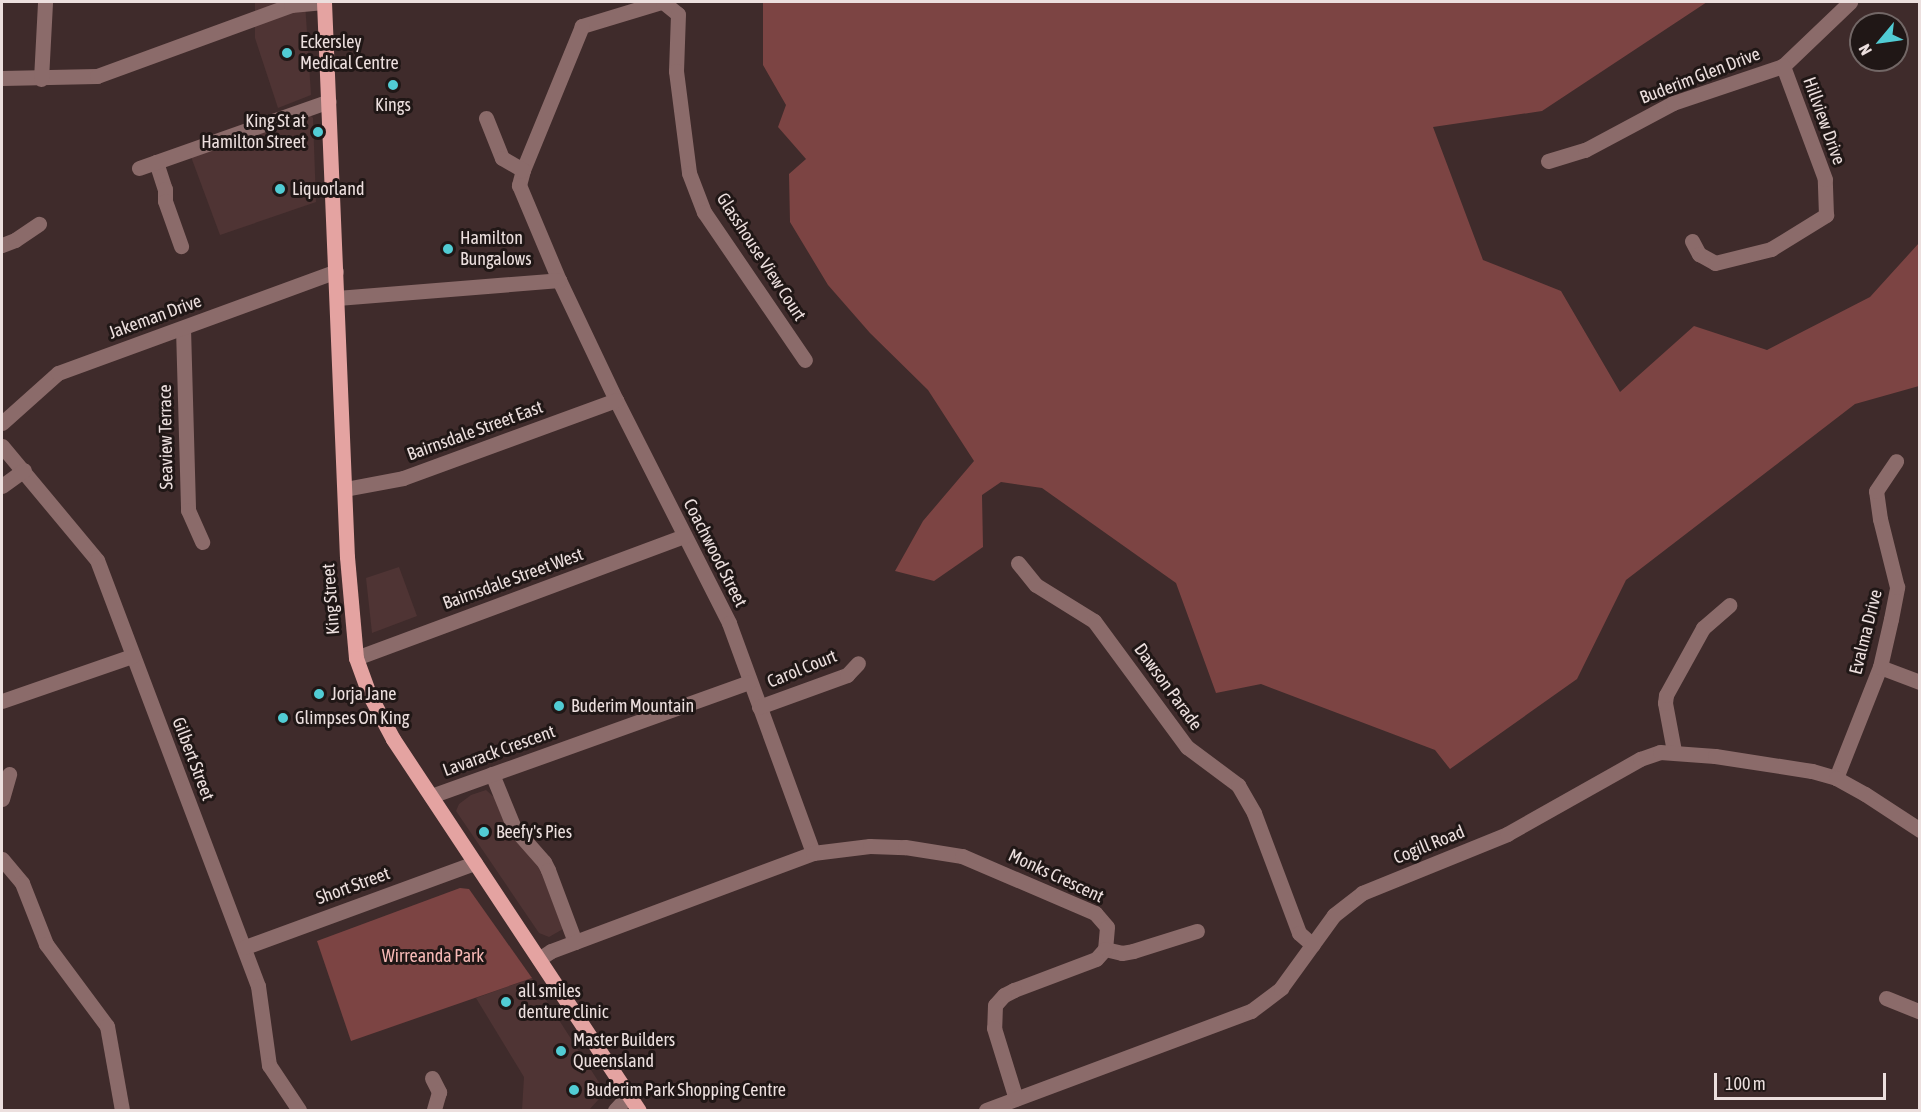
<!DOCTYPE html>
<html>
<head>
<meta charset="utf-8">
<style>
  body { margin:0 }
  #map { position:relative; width:1921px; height:1112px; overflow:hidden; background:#3f2b2b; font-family:"Asap Condensed",sans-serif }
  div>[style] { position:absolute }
  .built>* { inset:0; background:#4f3434 }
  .green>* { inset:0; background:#7c4443 }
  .minor>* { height:15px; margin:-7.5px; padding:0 7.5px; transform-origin:7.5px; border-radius:7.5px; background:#8b6b6a }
  .major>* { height:15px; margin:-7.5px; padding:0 7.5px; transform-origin:7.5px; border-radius:7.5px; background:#e4a3a1 }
  .dots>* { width:16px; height:16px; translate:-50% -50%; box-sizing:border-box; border:3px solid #201716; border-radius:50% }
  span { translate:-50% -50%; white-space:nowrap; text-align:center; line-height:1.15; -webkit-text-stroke:6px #201716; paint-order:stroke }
  .poi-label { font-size:18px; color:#ecdfde }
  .left { translate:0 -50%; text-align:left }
  .right { translate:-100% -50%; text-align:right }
  .street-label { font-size:18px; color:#ecdfde }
  .park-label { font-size:18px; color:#f7b9b6 }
  .frame { position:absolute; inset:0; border:3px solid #ecdfde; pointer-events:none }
  .north { position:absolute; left:1849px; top:12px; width:60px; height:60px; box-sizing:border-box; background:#201716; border:2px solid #726766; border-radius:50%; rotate:241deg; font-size:16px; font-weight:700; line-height:24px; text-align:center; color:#ecdfde }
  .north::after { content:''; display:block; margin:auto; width:21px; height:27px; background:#51ccd4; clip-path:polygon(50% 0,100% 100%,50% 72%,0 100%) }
  .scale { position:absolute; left:1714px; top:1073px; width:172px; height:27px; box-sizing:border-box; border:3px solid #ecdfde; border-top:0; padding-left:8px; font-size:18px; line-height:21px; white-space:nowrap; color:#ecdfde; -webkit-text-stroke:4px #201716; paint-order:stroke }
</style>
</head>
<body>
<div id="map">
  <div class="built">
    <div style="clip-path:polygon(255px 2px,305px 2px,311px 95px,278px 108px,255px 38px)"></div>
    <div style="clip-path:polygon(309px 114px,313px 118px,316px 202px,220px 235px,190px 154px)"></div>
    <div style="clip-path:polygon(399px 567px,417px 616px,372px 633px,366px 578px)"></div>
    <div style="clip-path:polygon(486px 790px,495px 798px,510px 835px,536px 862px,543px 877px,563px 929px,549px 937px,539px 933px,456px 811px,459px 804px,471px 795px)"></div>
    <div style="clip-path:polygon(532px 978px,600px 1084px,599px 1099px,589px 1110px,522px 1110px,524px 1077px,476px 998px)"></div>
  </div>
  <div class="green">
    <div style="clip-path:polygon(763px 2px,1707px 2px,1542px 111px,1433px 127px,1483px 260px,1561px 291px,1620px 392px,1694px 326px,1767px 350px,1870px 297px,1919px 243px,1919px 386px,1855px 404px,1626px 580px,1577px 679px,1450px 769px,1435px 750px,1261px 684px,1216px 693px,1176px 583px,1042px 488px,1001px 482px,982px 495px,983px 547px,934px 581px,895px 571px,923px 521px,974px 461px,928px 390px,870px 333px,828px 285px,790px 222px,789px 174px,806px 159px,778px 127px,786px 105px,763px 65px)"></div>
    <div style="clip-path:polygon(460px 888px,469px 889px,532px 978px,351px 1041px,317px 941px)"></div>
  </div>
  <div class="minor">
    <div style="left:661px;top:2px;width:83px;rotate:163.1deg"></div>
    <div style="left:582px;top:26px;width:156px;rotate:112.3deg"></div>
    <div style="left:523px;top:170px;width:16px;rotate:105deg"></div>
    <div style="left:519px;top:185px;width:103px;rotate:67.2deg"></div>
    <div style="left:559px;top:280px;width:133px;rotate:64.6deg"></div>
    <div style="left:616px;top:400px;width:250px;rotate:63.1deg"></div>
    <div style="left:729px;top:623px;width:245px;rotate:69.9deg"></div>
    <div style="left:663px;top:2px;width:19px;rotate:39deg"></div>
    <div style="left:678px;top:14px;width:57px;rotate:92deg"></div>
    <div style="left:676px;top:71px;width:103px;rotate:82.7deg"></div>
    <div style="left:689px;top:173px;width:42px;rotate:69deg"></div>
    <div style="left:704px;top:212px;width:179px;rotate:55.7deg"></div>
    <div style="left:2px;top:78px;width:95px;rotate:-1.2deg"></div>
    <div style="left:97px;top:76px;width:207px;rotate:-20.1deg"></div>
    <div style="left:291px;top:5px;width:33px;rotate:-5deg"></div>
    <div style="left:41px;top:79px;width:77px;rotate:-87deg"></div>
    <div style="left:486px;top:118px;width:43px;rotate:68.2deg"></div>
    <div style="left:502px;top:158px;width:24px;rotate:30deg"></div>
    <div style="left:1548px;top:161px;width:39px;rotate:-17deg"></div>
    <div style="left:1585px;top:150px;width:100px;rotate:-28.1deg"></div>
    <div style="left:1673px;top:103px;width:116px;rotate:-18.6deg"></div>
    <div style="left:1783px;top:66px;width:93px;rotate:-43.7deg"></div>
    <div style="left:156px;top:162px;width:28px;rotate:72deg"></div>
    <div style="left:165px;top:189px;width:12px;rotate:90deg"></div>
    <div style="left:165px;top:201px;width:48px;rotate:70.4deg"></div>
    <div style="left:139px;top:168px;width:201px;rotate:-19.4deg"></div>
    <div style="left:1692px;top:241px;width:15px;rotate:62deg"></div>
    <div style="left:1699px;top:254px;width:18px;rotate:29deg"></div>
    <div style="left:1715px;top:263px;width:58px;rotate:-14deg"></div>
    <div style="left:1771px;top:249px;width:65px;rotate:-31.7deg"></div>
    <div style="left:1826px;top:215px;width:36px;rotate:-92deg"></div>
    <div style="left:1825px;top:179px;width:121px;rotate:-110.4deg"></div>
    <div style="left:2px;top:245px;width:14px;rotate:-21deg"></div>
    <div style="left:15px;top:240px;width:29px;rotate:-34deg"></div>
    <div style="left:337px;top:298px;width:223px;rotate:-4.6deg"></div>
    <div style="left:183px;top:328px;width:182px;rotate:88.4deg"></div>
    <div style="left:188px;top:510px;width:35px;rotate:66deg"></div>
    <div style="left:2px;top:423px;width:75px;rotate:-41.8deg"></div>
    <div style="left:58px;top:373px;width:296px;rotate:-20.1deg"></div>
    <div style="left:2px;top:446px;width:148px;rotate:50.2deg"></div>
    <div style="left:97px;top:560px;width:455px;rotate:69.3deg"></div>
    <div style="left:258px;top:986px;width:80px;rotate:82.1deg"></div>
    <div style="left:269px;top:1065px;width:54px;rotate:56.3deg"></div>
    <div style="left:2px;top:486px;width:27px;rotate:-36deg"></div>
    <div style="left:345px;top:489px;width:59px;rotate:-10.7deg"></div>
    <div style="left:403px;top:478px;width:227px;rotate:-20.1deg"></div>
    <div style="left:1018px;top:563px;width:28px;rotate:51deg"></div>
    <div style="left:1036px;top:585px;width:68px;rotate:31.8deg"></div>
    <div style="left:1094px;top:621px;width:157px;rotate:53.6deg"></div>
    <div style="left:1187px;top:747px;width:64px;rotate:36.7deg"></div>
    <div style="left:1238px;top:785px;width:32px;rotate:60deg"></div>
    <div style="left:1254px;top:813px;width:128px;rotate:69.4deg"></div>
    <div style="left:1299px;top:933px;width:18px;rotate:41deg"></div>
    <div style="left:356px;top:658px;width:350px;rotate:-20.4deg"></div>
    <div style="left:1880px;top:667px;width:43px;rotate:20.6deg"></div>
    <div style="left:2px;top:701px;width:138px;rotate:-19.1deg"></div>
    <div style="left:759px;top:707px;width:94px;rotate:-20deg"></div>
    <div style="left:847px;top:675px;width:16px;rotate:-47deg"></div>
    <div style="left:1674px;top:751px;width:49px;rotate:-100.6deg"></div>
    <div style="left:1665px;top:703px;width:8px;rotate:-83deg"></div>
    <div style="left:1666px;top:695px;width:77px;rotate:-61.1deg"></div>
    <div style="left:1703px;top:628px;width:35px;rotate:-41deg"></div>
    <div style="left:492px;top:774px;width:58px;rotate:67.8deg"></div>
    <div style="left:514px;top:828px;width:45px;rotate:48.6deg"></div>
    <div style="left:544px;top:862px;width:9px;rotate:63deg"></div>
    <div style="left:548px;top:870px;width:77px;rotate:69.4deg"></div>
    <div style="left:1836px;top:778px;width:119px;rotate:-68.4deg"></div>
    <div style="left:1880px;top:667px;width:49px;rotate:-77.1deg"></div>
    <div style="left:1891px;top:619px;width:33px;rotate:-79deg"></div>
    <div style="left:1897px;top:587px;width:70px;rotate:-104deg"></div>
    <div style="left:1880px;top:519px;width:28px;rotate:-98deg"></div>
    <div style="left:1876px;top:491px;width:36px;rotate:-56deg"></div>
    <div style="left:431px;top:796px;width:338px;rotate:-19.7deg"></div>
    <div style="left:2px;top:799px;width:26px;rotate:-74deg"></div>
    <div style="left:2px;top:859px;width:31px;rotate:50deg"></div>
    <div style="left:22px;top:883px;width:66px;rotate:68.5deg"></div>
    <div style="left:46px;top:944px;width:102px;rotate:53.4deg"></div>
    <div style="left:107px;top:1026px;width:85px;rotate:79.9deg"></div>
    <div style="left:245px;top:947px;width:245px;rotate:-20.1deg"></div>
    <div style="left:1105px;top:949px;width:17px;rotate:13deg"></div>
    <div style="left:1122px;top:953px;width:11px;rotate:-10deg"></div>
    <div style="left:1133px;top:951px;width:67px;rotate:-17.4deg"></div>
    <div style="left:539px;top:959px;width:14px;rotate:-34deg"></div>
    <div style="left:551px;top:951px;width:280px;rotate:-20.5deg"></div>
    <div style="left:813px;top:853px;width:57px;rotate:-7deg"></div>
    <div style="left:870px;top:846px;width:35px;rotate:2deg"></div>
    <div style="left:905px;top:847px;width:58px;rotate:9deg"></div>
    <div style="left:962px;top:856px;width:145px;rotate:23.2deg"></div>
    <div style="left:1095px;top:913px;width:18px;rotate:49deg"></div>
    <div style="left:1107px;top:927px;width:22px;rotate:95deg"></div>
    <div style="left:1105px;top:949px;width:13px;rotate:132deg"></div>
    <div style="left:1096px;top:959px;width:88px;rotate:159.3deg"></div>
    <div style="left:1014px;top:990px;width:11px;rotate:153deg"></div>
    <div style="left:1004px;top:995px;width:13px;rotate:132deg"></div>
    <div style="left:995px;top:1005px;width:23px;rotate:92deg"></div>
    <div style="left:994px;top:1028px;width:74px;rotate:72.8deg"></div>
    <div style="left:1886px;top:998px;width:37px;rotate:22deg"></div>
    <div style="left:432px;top:1078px;width:16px;rotate:63deg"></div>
    <div style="left:439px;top:1092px;width:19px;rotate:106deg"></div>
    <div style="left:615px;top:1110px;width:21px;rotate:-47deg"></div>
    <div style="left:986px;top:1110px;width:283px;rotate:-20.5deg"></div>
    <div style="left:1251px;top:1011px;width:38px;rotate:-37deg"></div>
    <div style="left:1281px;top:988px;width:90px;rotate:-54deg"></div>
    <div style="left:1334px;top:915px;width:36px;rotate:-38deg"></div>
    <div style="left:1362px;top:893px;width:157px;rotate:-22.1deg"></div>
    <div style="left:1507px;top:834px;width:153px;rotate:-29.4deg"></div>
    <div style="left:1640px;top:759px;width:21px;rotate:-19deg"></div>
    <div style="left:1660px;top:752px;width:55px;rotate:4.2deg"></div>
    <div style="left:1715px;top:756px;width:98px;rotate:8.8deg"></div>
    <div style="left:1812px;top:771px;width:25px;rotate:16deg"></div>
    <div style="left:1836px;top:778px;width:33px;rotate:29deg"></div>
    <div style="left:1865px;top:794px;width:66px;rotate:33.2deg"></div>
  </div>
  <div class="major">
    <div style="left:324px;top:2px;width:555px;rotate:87.63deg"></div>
    <div style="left:347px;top:557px;width:101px;rotate:84.9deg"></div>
    <div style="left:356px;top:658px;width:38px;rotate:70deg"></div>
    <div style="left:369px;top:694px;width:51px;rotate:61.9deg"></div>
    <div style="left:393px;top:739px;width:445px;rotate:56.5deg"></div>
  </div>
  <div class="dots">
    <div style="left:287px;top:53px;background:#51ccd4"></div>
    <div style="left:393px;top:85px;background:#51ccd4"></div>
    <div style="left:318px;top:132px;background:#51ccd4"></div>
    <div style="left:280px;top:189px;background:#51ccd4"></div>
    <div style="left:448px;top:249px;background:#51ccd4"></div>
    <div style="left:319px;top:694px;background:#51ccd4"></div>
    <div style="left:559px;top:706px;background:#51ccd4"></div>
    <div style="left:283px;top:718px;background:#51ccd4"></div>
    <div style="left:484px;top:832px;background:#51ccd4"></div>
    <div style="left:506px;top:1002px;background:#51ccd4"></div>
    <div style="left:561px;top:1051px;background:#51ccd4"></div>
    <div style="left:574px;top:1090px;background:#51ccd4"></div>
  </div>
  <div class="poi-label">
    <span class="left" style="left:300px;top:53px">Eckersley<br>Medical Centre</span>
    <span style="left:393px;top:105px">Kings</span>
    <span class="right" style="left:306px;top:132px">King St at<br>Hamilton Street</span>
    <span class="left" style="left:292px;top:189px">Liquorland</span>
    <span class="left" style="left:460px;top:249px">Hamilton<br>Bungalows</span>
    <span class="left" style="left:331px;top:694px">Jorja Jane</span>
    <span class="left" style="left:571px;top:706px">Buderim Mountain</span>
    <span class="left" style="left:295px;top:718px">Glimpses On King</span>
    <span class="left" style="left:496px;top:832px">Beefy's Pies</span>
    <span class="left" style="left:518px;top:1002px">all smiles<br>denture clinic</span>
    <span class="left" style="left:573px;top:1051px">Master Builders<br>Queensland</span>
    <span class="left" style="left:586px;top:1090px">Buderim Park Shopping Centre</span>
  </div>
  <div class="street-label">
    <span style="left:1700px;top:76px;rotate:-21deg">Buderim Glen Drive</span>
    <span style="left:1824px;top:121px;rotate:70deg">Hillview Drive</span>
    <span style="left:761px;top:257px;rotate:57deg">Glasshouse View Court</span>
    <span style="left:155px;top:317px;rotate:-20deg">Jakeman Drive</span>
    <span style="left:475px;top:431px;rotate:-20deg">Bairnsdale Street East</span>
    <span style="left:166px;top:437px;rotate:-91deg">Seaview Terrace</span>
    <span style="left:715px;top:553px;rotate:63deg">Coachwood Street</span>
    <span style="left:513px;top:579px;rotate:-20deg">Bairnsdale Street West</span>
    <span style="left:331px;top:599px;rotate:-94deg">King Street</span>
    <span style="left:1866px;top:632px;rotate:-76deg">Evalma Drive</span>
    <span style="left:802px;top:669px;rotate:-22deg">Carol Court</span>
    <span style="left:1168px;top:687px;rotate:54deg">Dawson Parade</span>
    <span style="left:499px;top:751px;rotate:-20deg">Lavarack Crescent</span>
    <span style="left:193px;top:759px;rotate:69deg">Gilbert Street</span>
    <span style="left:1429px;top:845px;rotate:-22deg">Cogill Road</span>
    <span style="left:1056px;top:876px;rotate:25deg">Monks Crescent</span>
    <span style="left:353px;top:886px;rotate:-20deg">Short Street</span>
  </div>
  <div class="park-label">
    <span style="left:433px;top:956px">Wirreanda Park</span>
  </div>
  <div class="frame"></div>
  <div class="north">N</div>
  <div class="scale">100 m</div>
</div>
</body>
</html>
